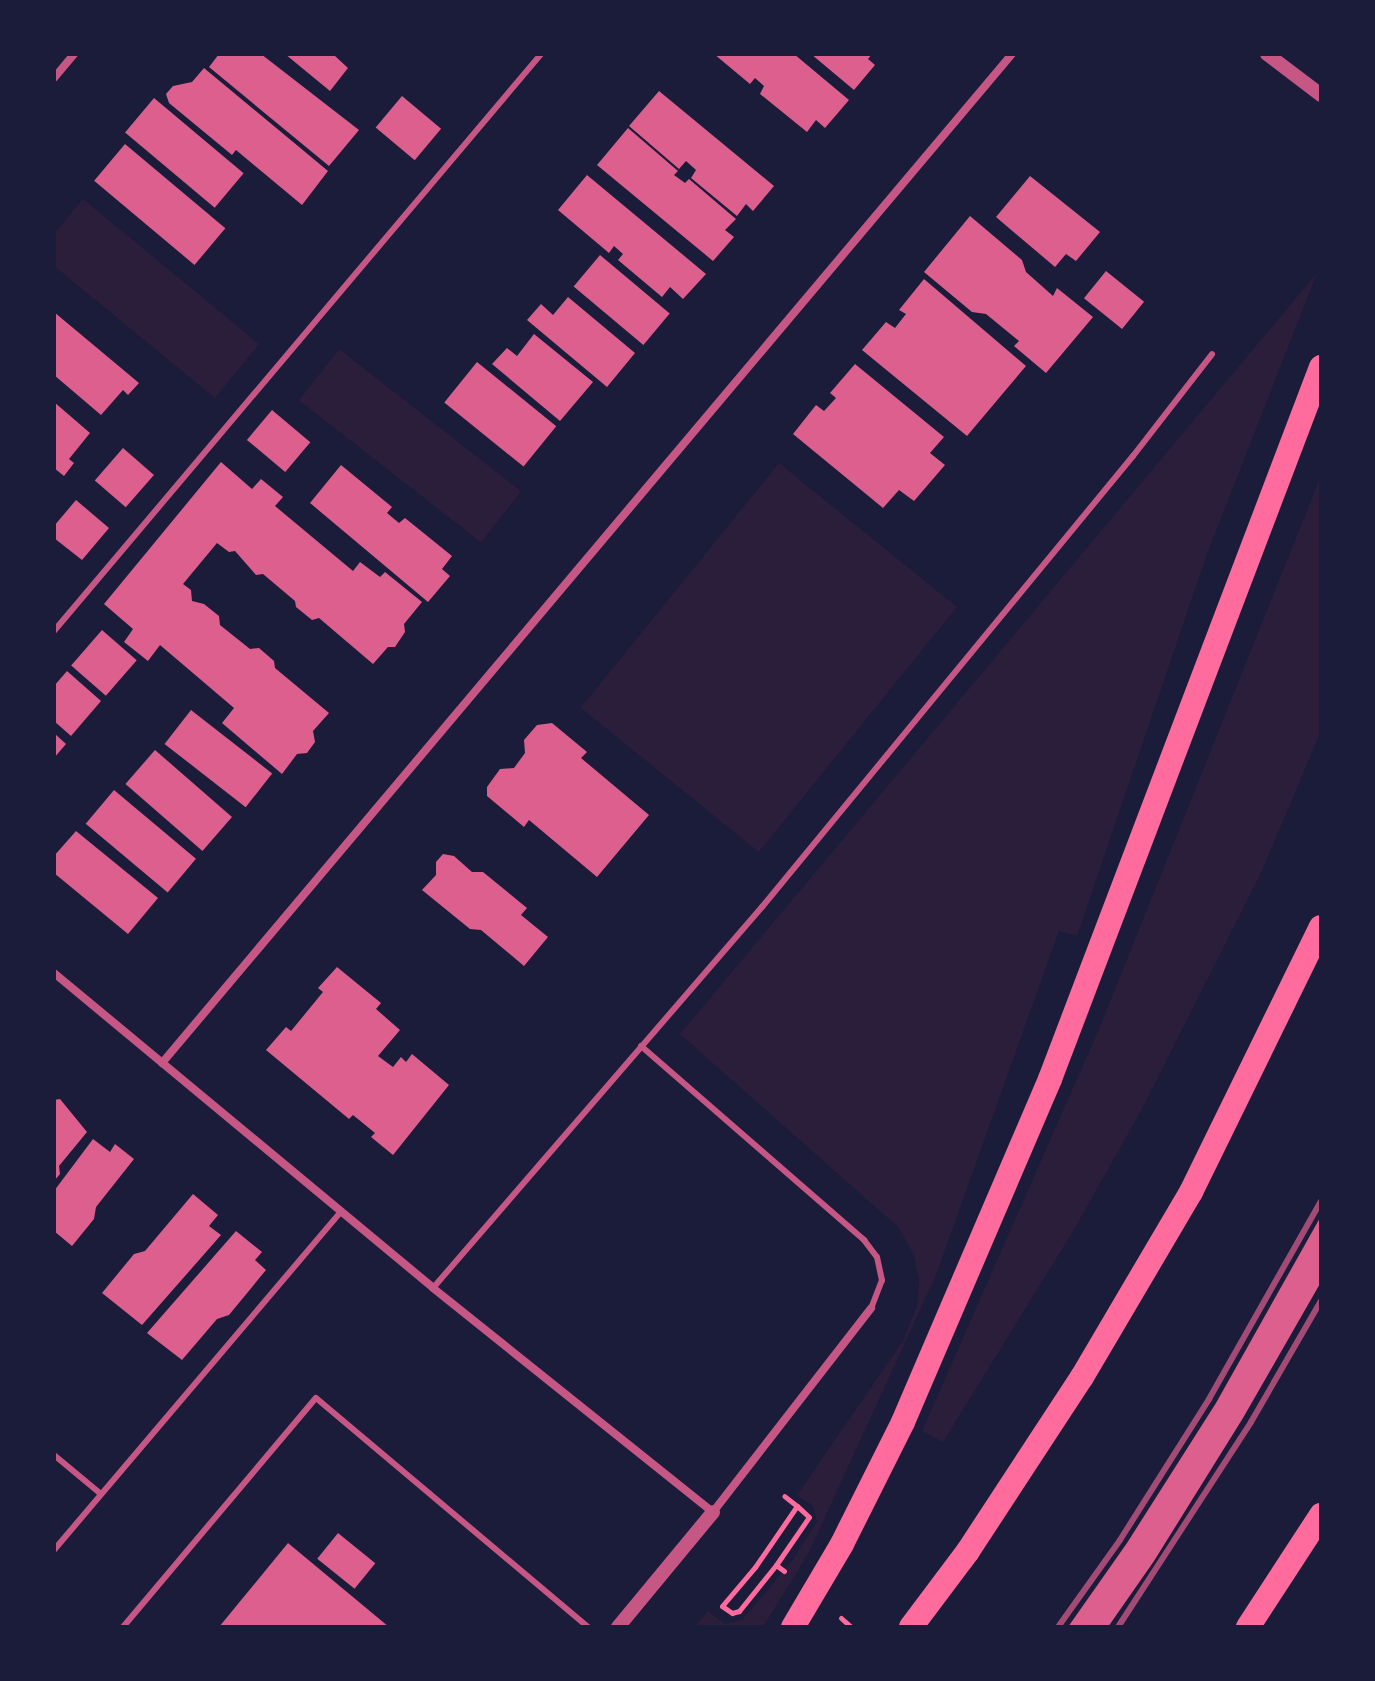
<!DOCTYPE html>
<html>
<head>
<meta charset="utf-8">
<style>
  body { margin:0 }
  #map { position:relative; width:1375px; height:1681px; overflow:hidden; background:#1b1b3a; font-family:Roboto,sans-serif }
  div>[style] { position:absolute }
  .green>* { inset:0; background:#2a1e3b; transform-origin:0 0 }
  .building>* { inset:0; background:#dd5f8e; transform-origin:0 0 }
  .path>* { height:5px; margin:-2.5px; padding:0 2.5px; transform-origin:2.5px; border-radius:2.5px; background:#ff6b9d }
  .service>* { height:6px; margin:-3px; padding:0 3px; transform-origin:3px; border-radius:3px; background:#c65784 }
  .minor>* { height:8px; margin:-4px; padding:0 4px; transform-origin:4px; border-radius:4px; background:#c65784 }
  .tertiary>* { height:14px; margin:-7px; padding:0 7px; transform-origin:7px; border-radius:7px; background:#c65784 }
  .motorway>* { height:24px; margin:-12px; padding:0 12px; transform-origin:12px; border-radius:12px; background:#ff6b9d }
  .rail>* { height:6px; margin:-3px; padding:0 3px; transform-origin:3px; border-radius:3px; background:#a44b75 }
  span { translate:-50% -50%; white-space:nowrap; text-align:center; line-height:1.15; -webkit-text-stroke:8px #1b1b3a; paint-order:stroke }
  .frame { position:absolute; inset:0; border:56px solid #1b1b3a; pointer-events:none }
</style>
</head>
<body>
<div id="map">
  <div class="green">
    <div style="clip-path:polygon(83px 199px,259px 344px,215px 398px,54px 266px,54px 234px)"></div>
    <div style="clip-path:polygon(1317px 273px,1207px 554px,1077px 936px,1059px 931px,936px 1275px,808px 1554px,763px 1627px,695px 1627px,708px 1611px,725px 1624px,742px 1620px,792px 1561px,817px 1522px,813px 1506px,797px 1495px,903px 1341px,917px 1306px,919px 1281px,914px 1255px,898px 1227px,680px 1034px)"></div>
    <div style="left:339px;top:349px;width:231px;height:65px;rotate:38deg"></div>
    <div style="left:779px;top:463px;width:229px;height:315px;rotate:39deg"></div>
    <div style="clip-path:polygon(1321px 476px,1321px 731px,1261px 873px,1142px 1109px,1072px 1233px,943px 1442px,922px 1431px,1099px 1029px)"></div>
  </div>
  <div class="building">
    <div style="clip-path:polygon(219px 54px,261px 54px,359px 130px,329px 166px,209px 67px)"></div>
    <div style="clip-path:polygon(285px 54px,337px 54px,335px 56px,348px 68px,330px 91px)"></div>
    <div style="clip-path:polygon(714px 54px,794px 54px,849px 100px,825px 128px,816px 120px,807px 132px,760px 94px,764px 86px,755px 78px,750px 84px)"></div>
    <div style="clip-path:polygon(811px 54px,872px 54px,868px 59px,875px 65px,854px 90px)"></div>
    <div style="clip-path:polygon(204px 68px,328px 171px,302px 205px,236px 150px,232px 155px,169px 103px,166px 94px,173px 86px,192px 82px)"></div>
    <div style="clip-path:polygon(659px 91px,774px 186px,753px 211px,746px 204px,737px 216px,691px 178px,696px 170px,686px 161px,679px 169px,629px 126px)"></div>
    <div style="left:402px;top:96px;width:51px;height:41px;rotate:40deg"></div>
    <div style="left:154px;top:98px;width:117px;height:45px;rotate:40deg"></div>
    <div style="clip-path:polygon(628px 128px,678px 171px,674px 175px,685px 183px,689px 179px,736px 219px,725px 230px,734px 237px,713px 261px,597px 165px)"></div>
    <div style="left:125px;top:144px;width:131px;height:48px;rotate:40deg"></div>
    <div style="clip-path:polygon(587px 175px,706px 274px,683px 299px,670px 287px,662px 297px,618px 260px,623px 254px,614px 246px,609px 253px,558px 210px)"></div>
    <div style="clip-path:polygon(1030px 176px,1100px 232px,1076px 261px,1066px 254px,1055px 267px,996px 217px)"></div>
    <div style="clip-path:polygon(970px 216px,1022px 260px,1026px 272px,1053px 296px,1057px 288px,1093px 317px,1046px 373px,1014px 346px,1019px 341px,986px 314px,972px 312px,924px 272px)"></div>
    <div style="left:600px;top:255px;width:91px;height:41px;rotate:40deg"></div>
    <div style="left:1106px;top:271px;width:49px;height:35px;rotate:39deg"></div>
    <div style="clip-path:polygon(924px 279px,1026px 366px,967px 436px,862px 350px,886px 322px,895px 328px,906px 314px,899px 310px)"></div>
    <div style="clip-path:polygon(568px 297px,635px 353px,607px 387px,527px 320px,541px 304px,553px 315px)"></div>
    <div style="clip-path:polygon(54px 312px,139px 383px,128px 395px,123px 390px,101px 415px,54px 375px)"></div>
    <div style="clip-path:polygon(534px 334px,593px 382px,560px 421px,492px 364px,507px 348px,517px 356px)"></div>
    <div style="left:477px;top:362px;width:102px;height:52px;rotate:39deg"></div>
    <div style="clip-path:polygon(855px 364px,944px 437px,930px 453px,945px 465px,914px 501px,899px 490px,883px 508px,793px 434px,816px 405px,824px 411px,836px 398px,830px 393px)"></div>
    <div style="clip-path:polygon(54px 402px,90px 433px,69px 459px,74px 463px,64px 476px,54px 468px)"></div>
    <div style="left:272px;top:410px;width:50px;height:39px;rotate:40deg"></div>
    <div style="left:123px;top:448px;width:41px;height:43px;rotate:41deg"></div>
    <div style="clip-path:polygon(221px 462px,252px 489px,261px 479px,283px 497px,275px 506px,353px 571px,360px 562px,380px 577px,385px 572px,422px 602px,404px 624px,405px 632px,395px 647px,388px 647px,373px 664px,319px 618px,312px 620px,296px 607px,295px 601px,263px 574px,256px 575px,235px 551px,229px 552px,217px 543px,183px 584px,191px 590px,192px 601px,204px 604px,219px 616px,220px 625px,250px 649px,259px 648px,274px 661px,275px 668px,329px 713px,313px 731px,315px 742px,307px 753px,297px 754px,282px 774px,222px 723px,234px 708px,160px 645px,148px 661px,124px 642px,133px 629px,104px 604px)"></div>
    <div style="clip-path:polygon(341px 465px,392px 507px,387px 513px,399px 523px,405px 518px,452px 556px,442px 569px,450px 576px,428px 602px,310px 503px)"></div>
    <div style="clip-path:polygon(76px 500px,109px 528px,82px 560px,54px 538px,54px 526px)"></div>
    <div style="left:102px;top:630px;width:46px;height:47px;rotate:41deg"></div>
    <div style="clip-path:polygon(67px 671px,101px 701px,71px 736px,54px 721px,54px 686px)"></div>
    <div style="left:191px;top:710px;width:103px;height:43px;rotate:38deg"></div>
    <div style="clip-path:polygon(552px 723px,587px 752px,581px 758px,649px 815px,597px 877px,529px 820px,524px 827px,487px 796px,487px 787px,500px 769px,514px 768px,525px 753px,524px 740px,537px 725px)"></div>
    <div style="clip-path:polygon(54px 733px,66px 744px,54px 758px)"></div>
    <div style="left:155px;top:750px;width:102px;height:45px;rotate:41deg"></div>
    <div style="left:114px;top:790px;width:107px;height:44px;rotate:40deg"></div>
    <div style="clip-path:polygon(76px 831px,158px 898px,128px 934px,54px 873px,54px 856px)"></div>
    <div style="clip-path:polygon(443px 854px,454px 856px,472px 872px,483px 872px,527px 908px,521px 915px,548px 937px,524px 966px,481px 930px,470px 929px,422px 890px,436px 875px,436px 862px)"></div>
    <div style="clip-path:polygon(337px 967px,381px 1003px,376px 1009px,400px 1030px,378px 1056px,393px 1067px,401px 1057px,406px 1062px,412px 1054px,449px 1085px,393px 1155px,371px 1137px,375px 1133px,353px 1115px,349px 1119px,266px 1050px,286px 1027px,291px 1031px,323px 992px,318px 988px)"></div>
    <div style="clip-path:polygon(60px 1099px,87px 1132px,59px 1166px,60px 1174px,54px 1181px,54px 1100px)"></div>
    <div style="clip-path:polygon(93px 1139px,110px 1152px,115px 1144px,134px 1159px,96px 1207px,94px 1219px,72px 1246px,54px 1231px,54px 1191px)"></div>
    <div style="clip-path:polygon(193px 1194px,218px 1215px,209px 1226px,221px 1235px,142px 1325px,102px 1293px,134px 1254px,145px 1251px)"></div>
    <div style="clip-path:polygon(1321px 1216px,1321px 1282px,1243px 1418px,1154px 1561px,1108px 1627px,1068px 1627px,1127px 1543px,1216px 1403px)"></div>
    <div style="clip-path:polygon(236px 1231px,262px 1252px,255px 1260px,266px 1270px,229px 1315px,217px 1319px,182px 1360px,147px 1333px)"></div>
    <div style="left:338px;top:1533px;width:48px;height:33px;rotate:39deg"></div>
    <div style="clip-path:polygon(288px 1543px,389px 1627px,219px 1627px)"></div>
  </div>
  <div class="path">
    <div style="left:776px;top:1565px;width:58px;rotate:-55.5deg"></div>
    <div style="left:809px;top:1517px;width:16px;rotate:-137deg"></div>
    <div style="left:784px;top:1571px;width:10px;rotate:-143deg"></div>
    <div style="left:776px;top:1565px;width:59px;rotate:128.8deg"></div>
    <div style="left:739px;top:1611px;width:7px;rotate:164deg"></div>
    <div style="left:732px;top:1613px;width:12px;rotate:-145deg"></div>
    <div style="left:722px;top:1606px;width:51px;rotate:-49.8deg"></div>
    <div style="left:755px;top:1567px;width:74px;rotate:-55.5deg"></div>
    <div style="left:797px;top:1506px;width:16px;rotate:-142deg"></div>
    <div style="left:841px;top:1618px;width:13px;rotate:42deg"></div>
  </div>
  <div class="service">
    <div style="left:54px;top:631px;width:755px;rotate:-49.83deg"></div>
    <div style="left:641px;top:1046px;width:296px;rotate:41deg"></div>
    <div style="left:864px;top:1240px;width:21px;rotate:53deg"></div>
    <div style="left:877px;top:1257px;width:24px;rotate:78deg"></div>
    <div style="left:882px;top:1280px;width:30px;rotate:111deg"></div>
    <div style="left:433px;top:1288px;width:503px;rotate:-49.19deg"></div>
    <div style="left:762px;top:907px;width:584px;rotate:-50.56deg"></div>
    <div style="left:1133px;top:456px;width:129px;rotate:-52.2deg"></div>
    <div style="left:54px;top:1455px;width:61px;rotate:39.7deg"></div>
    <div style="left:54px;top:1550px;width:443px;rotate:-49.7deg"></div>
    <div style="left:123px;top:1627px;width:299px;rotate:-49.9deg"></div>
    <div style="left:316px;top:1398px;width:356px;rotate:40.1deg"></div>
  </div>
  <div class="minor">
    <div style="left:54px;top:78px;width:31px;rotate:-50deg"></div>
    <div style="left:54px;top:973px;width:493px;rotate:39.7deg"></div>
    <div style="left:433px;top:1288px;width:359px;rotate:38.7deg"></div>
    <div style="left:713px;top:1512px;width:258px;rotate:-52.2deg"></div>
    <div style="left:162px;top:1063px;width:1319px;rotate:-49.89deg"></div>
  </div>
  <div class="tertiary">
    <div style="left:1267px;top:54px;width:68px;rotate:37.2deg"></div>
    <div style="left:618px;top:1627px;width:149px;rotate:-50.4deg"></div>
  </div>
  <div class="motorway">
    <div style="left:793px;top:1627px;width:96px;rotate:-59.4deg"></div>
    <div style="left:842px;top:1544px;width:136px;rotate:-63.4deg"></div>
    <div style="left:903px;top:1422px;width:373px;rotate:-66.8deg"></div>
    <div style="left:1050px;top:1079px;width:762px;rotate:-69.16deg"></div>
    <div style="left:911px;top:1627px;width:95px;rotate:-53.1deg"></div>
    <div style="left:968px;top:1551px;width:208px;rotate:-56.8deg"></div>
    <div style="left:1082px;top:1377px;width:215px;rotate:-59.5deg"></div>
    <div style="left:1191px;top:1192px;width:295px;rotate:-63.9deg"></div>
    <div style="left:1248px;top:1627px;width:134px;rotate:-56.9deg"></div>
  </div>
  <div class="rail">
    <div style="left:1058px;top:1627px;width:107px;rotate:-54.5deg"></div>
    <div style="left:1120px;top:1540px;width:167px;rotate:-57.7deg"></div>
    <div style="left:1209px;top:1399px;width:227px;rotate:-60.5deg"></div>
    <div style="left:1118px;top:1627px;width:244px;rotate:-57deg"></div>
    <div style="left:1251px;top:1422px;width:140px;rotate:-60deg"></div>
  </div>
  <div class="frame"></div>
</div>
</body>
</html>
